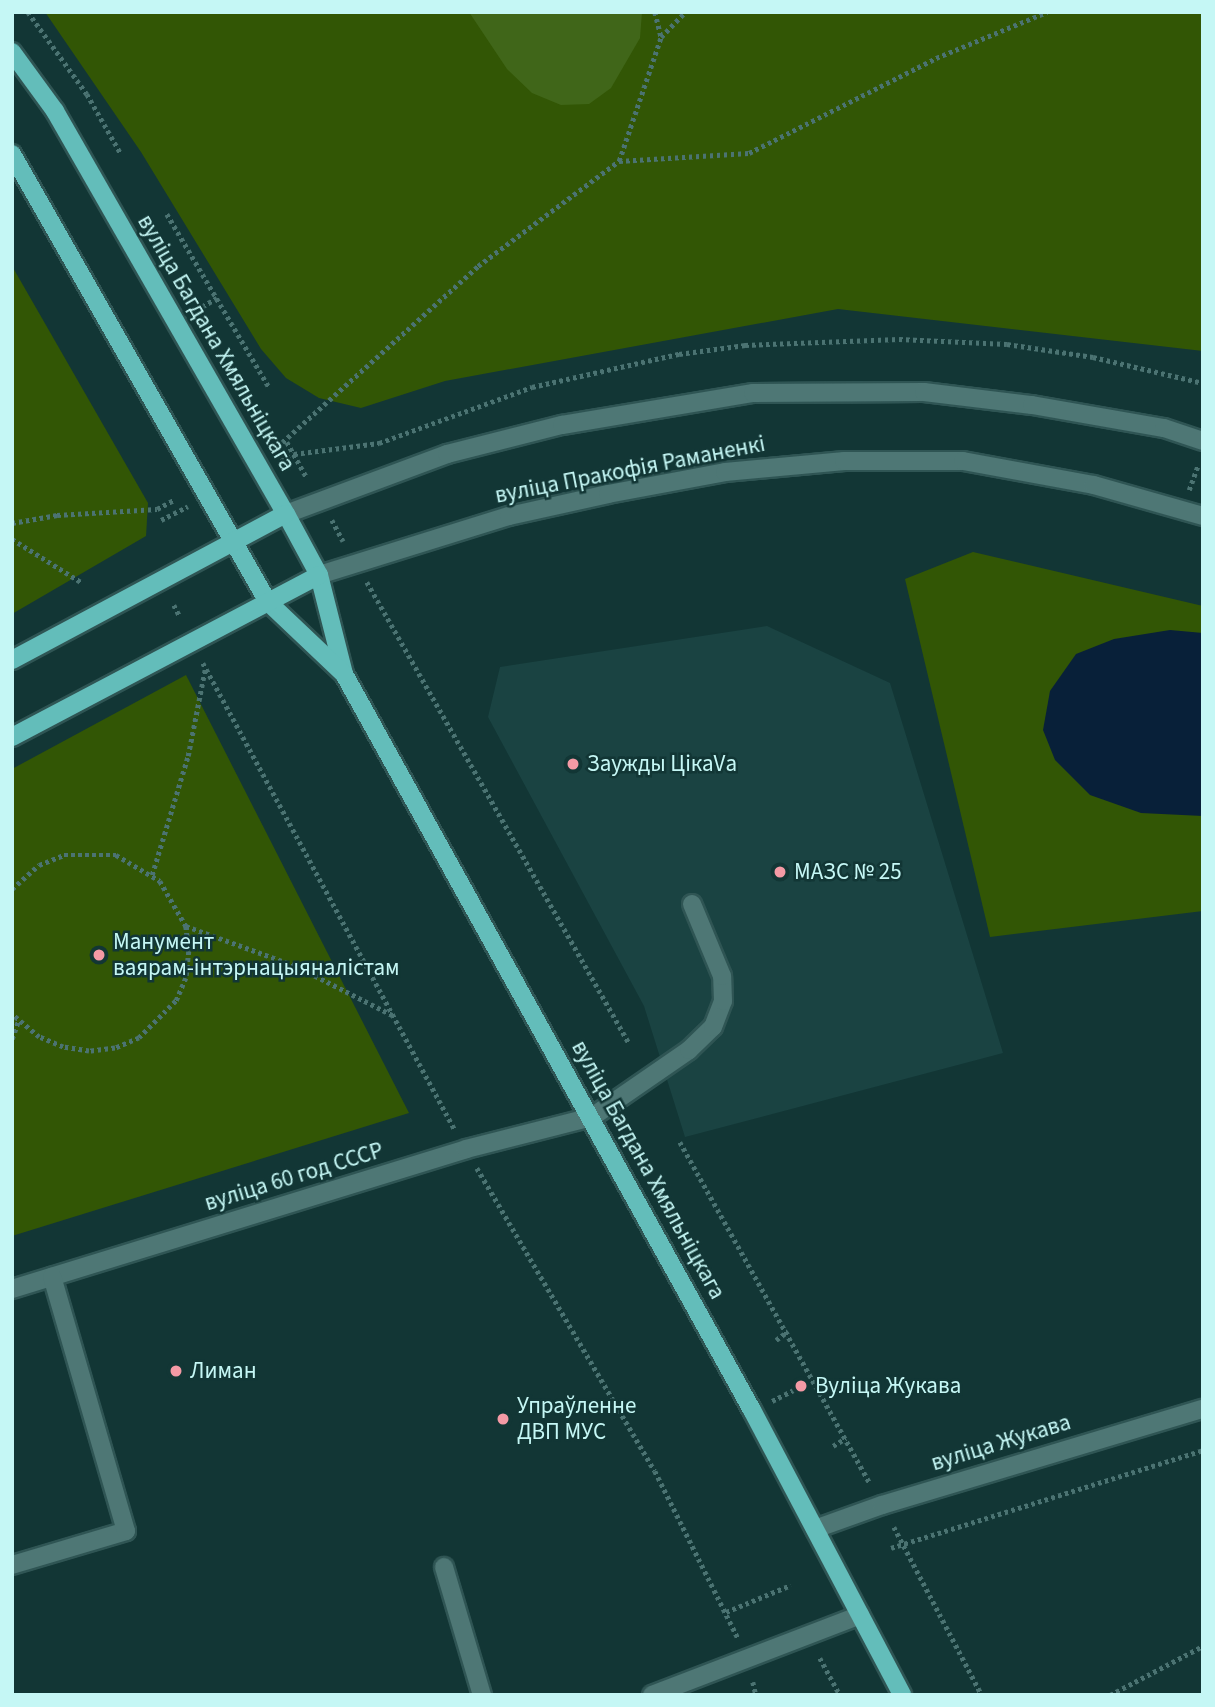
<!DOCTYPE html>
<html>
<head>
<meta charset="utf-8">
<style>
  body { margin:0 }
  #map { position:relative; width:1215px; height:1707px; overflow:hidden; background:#123635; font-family:"Source Sans 3",sans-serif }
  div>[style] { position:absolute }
  .built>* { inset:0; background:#1a4342 }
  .green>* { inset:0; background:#325605 }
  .forest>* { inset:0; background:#406619 }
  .water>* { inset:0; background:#082039 }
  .path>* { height:4.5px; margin-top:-2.25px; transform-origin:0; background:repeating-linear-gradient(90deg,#4b7372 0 3.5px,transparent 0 7px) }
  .roads { filter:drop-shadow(2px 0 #2f5554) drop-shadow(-2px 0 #2f5554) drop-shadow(0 2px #2f5554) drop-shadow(0 -2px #2f5554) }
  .minor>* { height:18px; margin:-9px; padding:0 9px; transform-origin:9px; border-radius:9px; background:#4e7775 }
  .major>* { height:18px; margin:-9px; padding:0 9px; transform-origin:9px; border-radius:9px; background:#63bdba }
  .dots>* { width:19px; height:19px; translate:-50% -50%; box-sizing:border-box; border:4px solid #123635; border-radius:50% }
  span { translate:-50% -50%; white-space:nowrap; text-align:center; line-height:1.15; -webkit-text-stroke:5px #123635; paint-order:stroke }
  .street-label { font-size:23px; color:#c5f7f5 }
  .poi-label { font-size:23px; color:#c5f7f5 }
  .left { translate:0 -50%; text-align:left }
  .frame { position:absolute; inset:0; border:14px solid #c5f7f5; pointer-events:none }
</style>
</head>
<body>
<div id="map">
  <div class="built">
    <div style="clip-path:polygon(767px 626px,890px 683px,1003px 1053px,685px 1137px,644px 1006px,488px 717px,500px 667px)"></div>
  </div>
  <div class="green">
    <div style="clip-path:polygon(45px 12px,1203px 12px,1203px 351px,838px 309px,445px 381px,361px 408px,319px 398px,286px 378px,261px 349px,141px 152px)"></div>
    <div style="clip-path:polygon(12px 266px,148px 503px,146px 536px,12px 614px)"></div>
    <div style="clip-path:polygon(973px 552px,1203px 606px,1203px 911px,990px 937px,905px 579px)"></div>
    <div style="clip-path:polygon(186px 675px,409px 1113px,12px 1236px,12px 769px)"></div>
  </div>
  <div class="forest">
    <div style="clip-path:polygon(469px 12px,642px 12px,640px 38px,611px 88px,589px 104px,561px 105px,532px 93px,507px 69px)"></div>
  </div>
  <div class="water">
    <div style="clip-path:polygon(1170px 630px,1203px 633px,1203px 816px,1141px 813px,1090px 795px,1055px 760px,1043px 730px,1050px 691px,1076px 654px,1114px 639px)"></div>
  </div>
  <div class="path">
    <div style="left:28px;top:12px;width:101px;rotate:54.3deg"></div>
    <div style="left:87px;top:94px;width:67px;rotate:60.4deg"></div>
    <div style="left:655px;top:12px;width:25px;rotate:76deg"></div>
    <div style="left:619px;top:161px;width:131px;rotate:-71.3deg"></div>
    <div style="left:661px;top:37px;width:35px;rotate:-46deg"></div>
    <div style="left:167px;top:214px;width:201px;rotate:59.5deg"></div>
    <div style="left:196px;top:310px;width:24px;rotate:-30deg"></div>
    <div style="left:287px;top:442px;width:41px;rotate:60.9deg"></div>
    <div style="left:277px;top:447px;width:270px;rotate:-42deg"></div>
    <div style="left:478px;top:266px;width:176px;rotate:-36.7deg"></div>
    <div style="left:619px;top:161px;width:130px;rotate:-3.5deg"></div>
    <div style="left:749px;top:153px;width:210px;rotate:-26.9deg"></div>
    <div style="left:936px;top:58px;width:120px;rotate:-22.5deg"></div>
    <div style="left:281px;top:461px;width:15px;rotate:-28deg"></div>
    <div style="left:294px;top:454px;width:86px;rotate:-7.4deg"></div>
    <div style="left:379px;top:443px;width:163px;rotate:-20.1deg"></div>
    <div style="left:532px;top:387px;width:151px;rotate:-12.7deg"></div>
    <div style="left:679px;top:354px;width:67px;rotate:-7.8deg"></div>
    <div style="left:745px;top:345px;width:154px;rotate:-2.2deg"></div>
    <div style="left:899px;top:339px;width:108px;rotate:2.7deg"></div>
    <div style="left:1007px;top:344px;width:87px;rotate:8.6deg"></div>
    <div style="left:1093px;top:357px;width:113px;rotate:13.3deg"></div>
    <div style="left:1189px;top:490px;width:27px;rotate:-70deg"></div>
    <div style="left:161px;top:520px;width:30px;rotate:-27deg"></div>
    <div style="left:332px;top:520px;width:24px;rotate:62deg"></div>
    <div style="left:12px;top:523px;width:46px;rotate:-10.1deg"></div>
    <div style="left:57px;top:515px;width:100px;rotate:-3.4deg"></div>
    <div style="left:157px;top:509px;width:19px;rotate:-28deg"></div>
    <div style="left:12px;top:539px;width:81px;rotate:31.9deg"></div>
    <div style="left:367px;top:582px;width:530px;rotate:60.39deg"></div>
    <div style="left:174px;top:605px;width:13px;rotate:63deg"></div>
    <div style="left:203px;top:663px;width:531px;rotate:61.65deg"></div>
    <div style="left:152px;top:875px;width:124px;rotate:-73.2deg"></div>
    <div style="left:188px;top:756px;width:89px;rotate:-78.9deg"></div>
    <div style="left:12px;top:889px;width:36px;rotate:-42deg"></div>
    <div style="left:39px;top:865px;width:27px;rotate:-22deg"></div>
    <div style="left:64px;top:855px;width:52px"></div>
    <div style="left:116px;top:855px;width:51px;rotate:30.6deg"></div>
    <div style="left:160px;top:881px;width:52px;rotate:60deg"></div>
    <div style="left:186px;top:926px;width:25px;rotate:83deg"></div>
    <div style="left:189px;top:951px;width:27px;rotate:96deg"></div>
    <div style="left:186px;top:978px;width:25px;rotate:113deg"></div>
    <div style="left:176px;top:1001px;width:52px;rotate:135deg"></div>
    <div style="left:139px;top:1038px;width:26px;rotate:157deg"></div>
    <div style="left:115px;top:1048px;width:26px;rotate:173deg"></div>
    <div style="left:89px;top:1051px;width:26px;rotate:-171deg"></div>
    <div style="left:63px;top:1047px;width:26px;rotate:-157deg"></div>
    <div style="left:39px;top:1037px;width:35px;rotate:-140deg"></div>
    <div style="left:186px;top:926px;width:117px;rotate:20deg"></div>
    <div style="left:296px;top:966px;width:108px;rotate:27deg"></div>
    <div style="left:12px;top:1039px;width:18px;rotate:-71deg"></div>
    <div style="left:680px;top:1142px;width:391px;rotate:60.9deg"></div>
    <div style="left:477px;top:1168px;width:351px;rotate:59.6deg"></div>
    <div style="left:655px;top:1471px;width:186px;rotate:63.6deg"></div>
    <div style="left:776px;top:1340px;width:15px;rotate:-37deg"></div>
    <div style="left:772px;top:1401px;width:33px;rotate:-27deg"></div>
    <div style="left:833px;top:1446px;width:15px;rotate:-32deg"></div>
    <div style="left:894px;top:1527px;width:190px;rotate:62.4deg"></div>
    <div style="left:891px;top:1548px;width:327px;rotate:-17.4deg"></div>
    <div style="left:726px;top:1612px;width:70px;rotate:-22.6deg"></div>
    <div style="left:820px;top:1658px;width:42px;rotate:61.6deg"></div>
    <div style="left:753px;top:1682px;width:13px;rotate:77deg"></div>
    <div style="left:1110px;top:1695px;width:105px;rotate:-27.8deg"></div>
  </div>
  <div class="roads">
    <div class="minor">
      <div style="left:286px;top:514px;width:172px;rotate:-20.4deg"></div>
      <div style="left:447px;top:454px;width:119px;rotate:-14.2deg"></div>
      <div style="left:562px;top:425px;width:194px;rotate:-9.5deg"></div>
      <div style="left:753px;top:393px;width:171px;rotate:-0.3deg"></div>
      <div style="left:924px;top:392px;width:109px;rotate:6.9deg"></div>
      <div style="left:1032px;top:405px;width:134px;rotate:9.9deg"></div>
      <div style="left:1164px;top:428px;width:41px;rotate:18.4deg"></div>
      <div style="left:319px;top:575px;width:199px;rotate:-17.3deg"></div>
      <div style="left:509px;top:516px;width:101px;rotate:-12.5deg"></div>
      <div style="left:608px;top:494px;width:119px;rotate:-10.6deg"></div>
      <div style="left:725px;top:472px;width:120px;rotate:-5.3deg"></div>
      <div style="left:844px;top:461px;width:119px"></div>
      <div style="left:963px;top:461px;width:133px;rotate:10.4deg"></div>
      <div style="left:1094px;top:485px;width:113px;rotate:15.9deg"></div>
      <div style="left:12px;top:1289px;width:475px;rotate:-17.1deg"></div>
      <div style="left:466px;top:1149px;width:130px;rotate:-14.3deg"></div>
      <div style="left:592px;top:1117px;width:118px;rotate:-34.6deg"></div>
      <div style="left:689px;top:1050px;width:33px;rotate:-44deg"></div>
      <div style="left:713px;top:1027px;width:28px;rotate:-69deg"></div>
      <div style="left:723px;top:1001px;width:25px;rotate:-92deg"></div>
      <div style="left:722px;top:976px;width:78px;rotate:-112.6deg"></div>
      <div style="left:815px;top:1529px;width:71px;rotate:-19.7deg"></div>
      <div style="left:882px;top:1505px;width:335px;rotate:-16.7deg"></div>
      <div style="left:12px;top:1565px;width:119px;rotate:-16.6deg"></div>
      <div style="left:126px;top:1531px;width:265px;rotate:-106.2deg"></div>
      <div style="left:444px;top:1567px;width:134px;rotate:73.5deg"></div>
      <div style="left:652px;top:1695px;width:223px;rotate:-21deg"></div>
    </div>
    <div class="major">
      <div style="left:12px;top:52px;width:73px;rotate:53.9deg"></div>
      <div style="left:55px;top:111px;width:465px;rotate:60.2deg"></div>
      <div style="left:286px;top:514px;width:69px;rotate:61.6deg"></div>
      <div style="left:319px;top:575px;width:102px;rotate:75.8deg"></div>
      <div style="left:344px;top:674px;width:842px;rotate:61deg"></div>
      <div style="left:752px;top:1410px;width:322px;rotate:62.2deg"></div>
      <div style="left:12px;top:154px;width:516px;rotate:60.26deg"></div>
      <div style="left:268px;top:602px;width:105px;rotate:43.5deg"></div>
      <div style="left:12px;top:660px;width:310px;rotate:-28.1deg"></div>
      <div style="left:12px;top:737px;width:347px;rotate:-27.8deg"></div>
    </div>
  </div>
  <div class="dots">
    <div style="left:573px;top:764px;background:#f49aa5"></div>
    <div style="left:780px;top:872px;background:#f49aa5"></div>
    <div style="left:99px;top:955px;background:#f49aa5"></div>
    <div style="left:176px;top:1371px;background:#f49aa5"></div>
    <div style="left:801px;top:1386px;background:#f49aa5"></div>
    <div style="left:503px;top:1419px;background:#f49aa5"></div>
  </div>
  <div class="street-label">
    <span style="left:216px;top:343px;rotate:60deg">вуліца Багдана Хмяльніцкага</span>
    <span style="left:630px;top:470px;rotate:-11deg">вуліца Пракофія Раманенкі</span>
    <span style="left:648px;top:1170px;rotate:61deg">вуліца Багдана Хмяльніцкага</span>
    <span style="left:294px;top:1177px;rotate:-17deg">вуліца 60 год СССР</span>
    <span style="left:1001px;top:1443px;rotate:-17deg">вуліца Жукава</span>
  </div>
  <div class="poi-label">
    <span class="left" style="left:587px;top:764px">Заужды ЦікаVа</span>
    <span class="left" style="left:794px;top:872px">МАЗС № 25</span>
    <span class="left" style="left:113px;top:955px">Манумент<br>ваярам-інтэрнацыяналістам</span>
    <span class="left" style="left:190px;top:1371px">Лиман</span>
    <span class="left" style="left:815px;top:1386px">Вуліца Жукава</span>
    <span class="left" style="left:517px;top:1419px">Упраўленне<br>ДВП МУС</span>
  </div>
  <div class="frame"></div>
</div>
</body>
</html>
